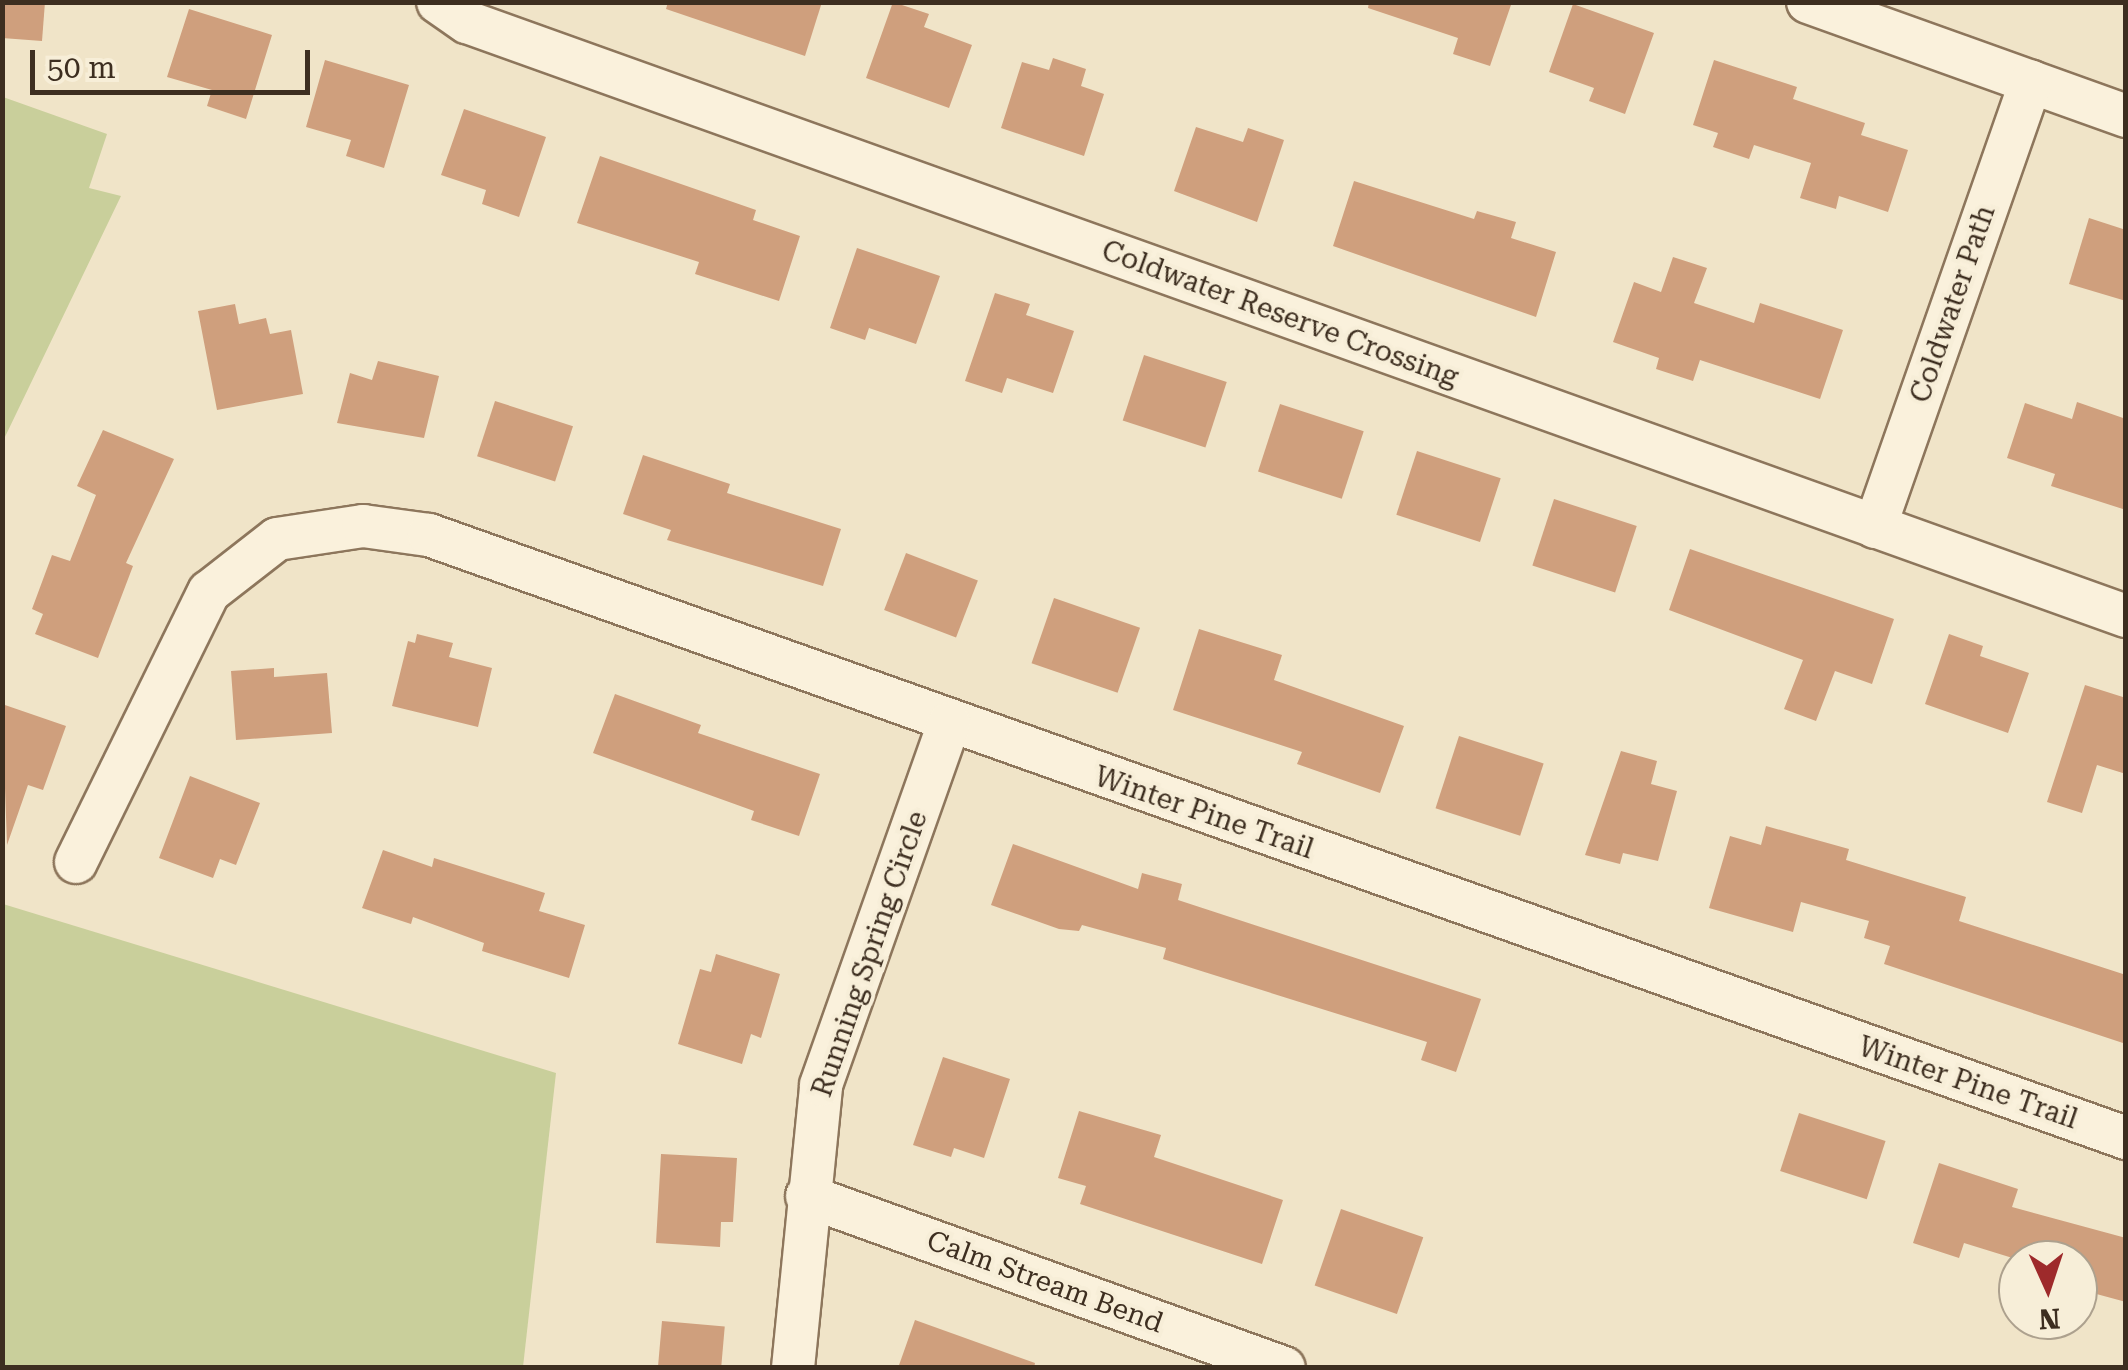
<!DOCTYPE html>
<html>
<head>
<meta charset="utf-8">
<style>
  body { margin:0 }
  #map { position:relative; width:2128px; height:1370px; overflow:hidden; background:#f0e4c8; font-family:"Roboto Serif",serif }
  div>[style] { position:absolute }
  .green>* { inset:0; background:#c9cf9b }
  .building>* { inset:0; background:#cf9f7d; transform-origin:0 0 }
  .roads { filter:drop-shadow(2px 0 #8d765c) drop-shadow(-2px 0 #8d765c) drop-shadow(0 2px #8d765c) drop-shadow(0 -2px #8d765c) }
  .minor>* { height:42px; margin:-21px; padding:0 21px; transform-origin:21px; border-radius:21px; background:#faf1dc }
  span { translate:-50% -50%; white-space:nowrap; text-align:center; line-height:1.15; -webkit-text-stroke:8px #f7eed8; paint-order:stroke }
  .street-label { font-size:28px; color:#3d2e20 }
  .frame { position:absolute; inset:0; border:5px solid #3d2e20; pointer-events:none }
  .north { position:absolute; left:1998px; top:1240px; width:100px; height:100px; box-sizing:border-box; background:#f7eed8; border:2px solid #ada18e; border-radius:50%; rotate:177deg; font-size:28px; font-weight:700; line-height:40px; text-align:center; color:#3d2e20 }
  .north::after { content:''; display:block; margin:auto; width:35px; height:45px; background:#9e2a2b; clip-path:polygon(50% 0,100% 100%,50% 72%,0 100%) }
  .scale { position:absolute; left:30px; top:50px; width:280px; height:45px; box-sizing:border-box; border:5px solid #3d2e20; border-top:0; padding-left:12px; font-size:30px; line-height:35px; white-space:nowrap; color:#3d2e20; -webkit-text-stroke:8px #f7eed8; paint-order:stroke }
</style>
</head>
<body>
<div id="map">
  <div class="green">
    <div style="clip-path:polygon(3px 97px,107px 134px,89px 188px,121px 196px,3px 441px)"></div>
    <div style="clip-path:polygon(3px 904px,556px 1073px,523px 1367px,3px 1367px)"></div>
  </div>
  <div class="building">
    <div style="clip-path:polygon(2px 2px,45px 2px,42px 41px,2px 38px)"></div>
    <div style="clip-path:polygon(668px 2px,822px 2px,805px 56px,666px 9px)"></div>
    <div style="clip-path:polygon(893px 2px,929px 14px,924px 27px,972px 45px,949px 108px,866px 78px)"></div>
    <div style="clip-path:polygon(1369px 2px,1512px 2px,1490px 66px,1453px 54px,1458px 38px,1368px 8px)"></div>
    <div style="clip-path:polygon(1573px 4px,1654px 33px,1625px 114px,1589px 101px,1594px 88px,1549px 72px)"></div>
    <div style="clip-path:polygon(189px 9px,272px 35px,246px 119px,207px 106px,212px 90px,167px 77px)"></div>
    <div style="clip-path:polygon(1053px 58px,1086px 69px,1081px 86px,1104px 94px,1084px 156px,1001px 128px,1022px 62px,1049px 70px)"></div>
    <div style="clip-path:polygon(325px 60px,409px 85px,384px 168px,346px 156px,351px 140px,306px 127px)"></div>
    <div style="clip-path:polygon(1714px 60px,1797px 87px,1793px 99px,1865px 123px,1861px 135px,1908px 150px,1888px 212px,1839px 196px,1836px 209px,1800px 198px,1811px 163px,1754px 145px,1749px 159px,1713px 147px,1718px 133px,1693px 125px)"></div>
    <div style="clip-path:polygon(464px 109px,546px 137px,519px 217px,482px 204px,486px 190px,441px 175px)"></div>
    <div style="clip-path:polygon(1196px 127px,1243px 142px,1248px 128px,1284px 140px,1257px 222px,1174px 191px)"></div>
    <div style="clip-path:polygon(600px 156px,756px 210px,753px 220px,800px 236px,779px 301px,695px 274px,699px 262px,577px 223px)"></div>
    <div style="clip-path:polygon(1354px 181px,1474px 219px,1477px 211px,1516px 222px,1511px 238px,1556px 252px,1536px 317px,1333px 246px)"></div>
    <div style="clip-path:polygon(2089px 218px,2126px 230px,2126px 301px,2069px 284px)"></div>
    <div style="clip-path:polygon(857px 248px,940px 276px,916px 344px,869px 328px,865px 340px,830px 328px)"></div>
    <div style="clip-path:polygon(1673px 257px,1707px 268px,1694px 303px,1754px 323px,1760px 303px,1843px 330px,1820px 399px,1700px 360px,1693px 381px,1656px 369px,1659px 358px,1613px 342px,1634px 282px,1661px 292px)"></div>
    <div style="clip-path:polygon(995px 293px,1030px 304px,1026px 315px,1074px 331px,1053px 393px,1007px 378px,1002px 393px,965px 381px)"></div>
    <div style="clip-path:polygon(235px 304px,239px 324px,266px 318px,270px 334px,291px 330px,303px 394px,217px 410px,198px 311px)"></div>
    <div style="left:1144px;top:355px;width:87px;height:69px;rotate:18deg"></div>
    <div style="clip-path:polygon(378px 361px,439px 376px,424px 438px,337px 423px,350px 373px,372px 380px)"></div>
    <div style="left:495px;top:401px;width:82px;height:58px;rotate:18deg"></div>
    <div style="clip-path:polygon(2077px 402px,2126px 419px,2126px 510px,2051px 486px,2055px 474px,2007px 458px,2025px 403px,2072px 419px)"></div>
    <div style="left:1280px;top:404px;width:88px;height:71px;rotate:18deg"></div>
    <div style="clip-path:polygon(103px 430px,174px 459px,126px 563px,133px 566px,98px 658px,35px 634px,43px 614px,32px 609px,52px 555px,70px 561px,96px 495px,77px 486px)"></div>
    <div style="left:1417px;top:451px;width:88px;height:67px;rotate:18deg"></div>
    <div style="clip-path:polygon(643px 455px,730px 484px,727px 493px,841px 529px,823px 586px,667px 540px,671px 530px,623px 514px)"></div>
    <div style="left:1554px;top:499px;width:87px;height:70px;rotate:18deg"></div>
    <div style="clip-path:polygon(1690px 549px,1894px 619px,1872px 684px,1835px 671px,1816px 721px,1784px 709px,1803px 660px,1669px 610px)"></div>
    <div style="left:906px;top:553px;width:77px;height:61px;rotate:21deg"></div>
    <div style="left:1054px;top:598px;width:91px;height:69px;rotate:19deg"></div>
    <div style="clip-path:polygon(1199px 629px,1282px 655px,1274px 680px,1404px 726px,1380px 793px,1297px 764px,1302px 752px,1173px 710px)"></div>
    <div style="clip-path:polygon(417px 634px,453px 643px,449px 657px,492px 668px,478px 727px,392px 706px,408px 641px,415px 643px)"></div>
    <div style="clip-path:polygon(1949px 634px,1983px 646px,1980px 656px,2029px 673px,2008px 733px,1925px 704px)"></div>
    <div style="clip-path:polygon(274px 668px,274px 677px,327px 673px,332px 733px,236px 740px,231px 671px)"></div>
    <div style="clip-path:polygon(2085px 685px,2126px 698px,2126px 774px,2097px 765px,2082px 813px,2047px 802px)"></div>
    <div style="clip-path:polygon(615px 694px,701px 725px,698px 733px,820px 774px,799px 836px,751px 820px,754px 811px,593px 753px)"></div>
    <div style="clip-path:polygon(2px 704px,66px 726px,43px 790px,28px 785px,7px 845px)"></div>
    <div style="left:1459px;top:736px;width:89px;height:76px;rotate:18deg"></div>
    <div style="clip-path:polygon(1621px 751px,1657px 761px,1651px 784px,1677px 791px,1658px 861px,1623px 853px,1620px 864px,1585px 855px)"></div>
    <div style="clip-path:polygon(190px 776px,260px 803px,236px 865px,220px 859px,213px 878px,159px 858px)"></div>
    <div style="clip-path:polygon(1766px 826px,1849px 849px,1846px 860px,1966px 897px,1959px 921px,2126px 975px,2126px 1044px,1884px 964px,1890px 946px,1864px 938px,1869px 921px,1801px 902px,1793px 932px,1709px 908px,1730px 836px,1761px 845px)"></div>
    <div style="clip-path:polygon(1013px 844px,1138px 889px,1142px 873px,1182px 884px,1178px 900px,1481px 999px,1456px 1072px,1421px 1060px,1427px 1042px,1163px 959px,1166px 948px,1082px 925px,1079px 931px,1059px 929px,991px 905px)"></div>
    <div style="clip-path:polygon(383px 850px,432px 867px,434px 858px,545px 893px,539px 911px,585px 925px,569px 978px,482px 951px,484px 943px,413px 917px,411px 924px,362px 908px)"></div>
    <div style="clip-path:polygon(716px 954px,780px 974px,761px 1038px,751px 1034px,742px 1064px,678px 1044px,700px 969px,711px 972px)"></div>
    <div style="clip-path:polygon(943px 1057px,1010px 1079px,984px 1158px,954px 1148px,951px 1157px,913px 1145px)"></div>
    <div style="clip-path:polygon(1079px 1111px,1161px 1135px,1154px 1157px,1283px 1200px,1262px 1264px,1080px 1204px,1086px 1186px,1058px 1178px)"></div>
    <div style="left:1799px;top:1113px;width:91px;height:61px;rotate:18deg"></div>
    <div style="clip-path:polygon(661px 1154px,737px 1158px,733px 1222px,721px 1222px,720px 1247px,656px 1243px)"></div>
    <div style="clip-path:polygon(1939px 1163px,2018px 1189px,2012px 1207px,2126px 1238px,2126px 1302px,2078px 1289px,2078px 1260px,2019px 1260px,1964px 1243px,1959px 1258px,1913px 1243px)"></div>
    <div style="left:1341px;top:1209px;width:87px;height:81px;rotate:19deg"></div>
    <div style="clip-path:polygon(915px 1320px,1035px 1363px,1034px 1368px,898px 1368px)"></div>
    <div style="left:662px;top:1321px;width:63px;height:47px;rotate:5deg"></div>
  </div>
  <div class="roads">
    <div class="minor">
      <div style="left:438px;top:2px;width:35px;rotate:35deg"></div>
      <div style="left:467px;top:22px;width:1762px;rotate:19.7deg"></div>
      <div style="left:1808px;top:2px;width:338px;rotate:19.7deg"></div>
      <div style="left:1875px;top:527px;width:472px;rotate:-70.7deg"></div>
      <div style="left:76px;top:862px;width:301px;rotate:-63.8deg"></div>
      <div style="left:209px;top:592px;width:86px;rotate:-37.9deg"></div>
      <div style="left:277px;top:539px;width:87px;rotate:-8.6deg"></div>
      <div style="left:363px;top:526px;width:67px;rotate:7.8deg"></div>
      <div style="left:429px;top:535px;width:1801px;rotate:19.56deg"></div>
      <div style="left:807px;top:1196px;width:507px;rotate:19.83deg"></div>
      <div style="left:793px;top:1368px;width:284px;rotate:-84.3deg"></div>
      <div style="left:821px;top:1085px;width:384px;rotate:-70.5deg"></div>
    </div>
  </div>
  <div class="street-label">
    <span style="left:1953px;top:304px;rotate:-71deg">Coldwater Path</span>
    <span style="left:1280px;top:314px;rotate:20deg">Coldwater Reserve Crossing</span>
    <span style="left:1204px;top:813px;rotate:19deg">Winter Pine Trail</span>
    <span style="left:870px;top:954px;rotate:-71deg">Running Spring Circle</span>
    <span style="left:1968px;top:1083px;rotate:19deg">Winter Pine Trail</span>
    <span style="left:1045px;top:1282px;rotate:20deg">Calm Stream Bend</span>
  </div>
  <div class="frame"></div>
  <div class="north">N</div>
  <div class="scale">50 m</div>
</div>
</body>
</html>
